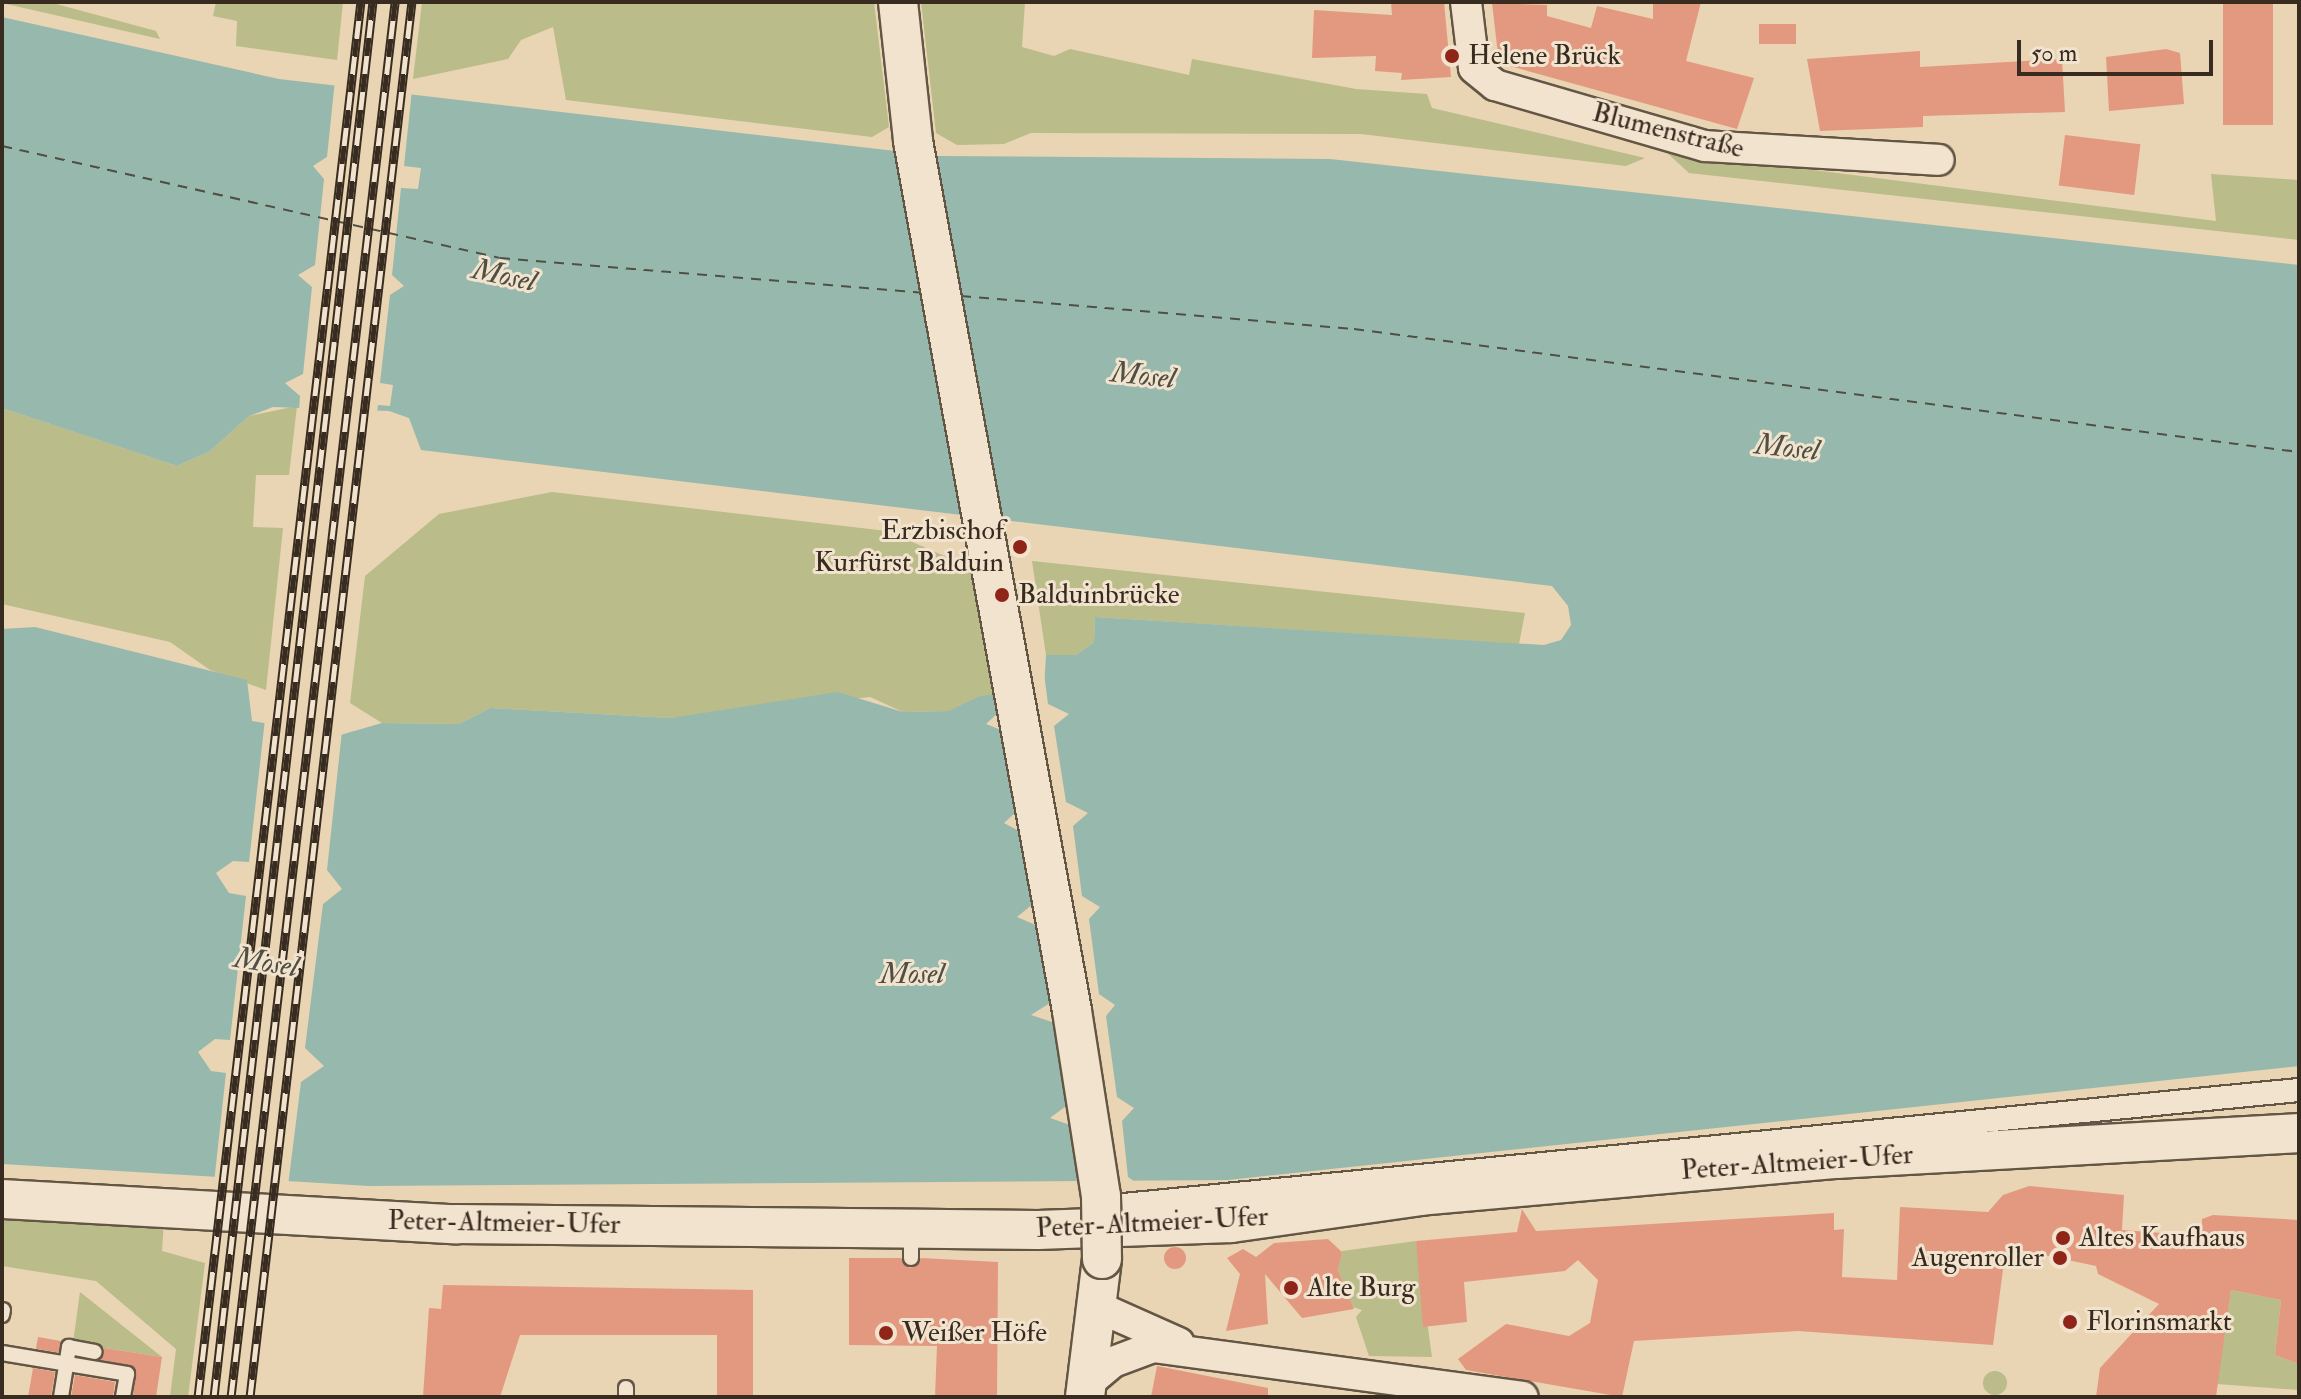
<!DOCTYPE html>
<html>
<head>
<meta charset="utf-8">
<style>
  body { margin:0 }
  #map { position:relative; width:2301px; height:1399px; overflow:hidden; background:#e9d4b3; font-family:"IM FELL Double Pica",serif }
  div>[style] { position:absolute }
  .green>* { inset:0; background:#babc8a }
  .round { border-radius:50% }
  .water>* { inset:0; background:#97b8ac }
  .pier>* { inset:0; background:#e9d4b3 }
  .ferry>* { height:2px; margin-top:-1px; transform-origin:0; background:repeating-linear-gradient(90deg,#504f43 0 10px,transparent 0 18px) }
  .building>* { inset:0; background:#e39980; transform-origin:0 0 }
  .roads { filter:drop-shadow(2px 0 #645645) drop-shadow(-2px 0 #645645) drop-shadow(0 2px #645645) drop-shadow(0 -2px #645645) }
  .service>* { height:14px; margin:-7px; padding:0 7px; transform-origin:7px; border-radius:7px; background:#f1e3ce }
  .pedestrian>* { height:22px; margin:-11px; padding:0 11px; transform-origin:11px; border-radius:11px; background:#f1e3ce }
  .minor>* { height:30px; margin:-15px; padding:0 15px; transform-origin:15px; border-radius:15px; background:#f1e3ce }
  .tertiary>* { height:38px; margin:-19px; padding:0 19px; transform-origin:19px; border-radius:19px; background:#f1e3ce }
  .rail>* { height:9px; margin-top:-4.5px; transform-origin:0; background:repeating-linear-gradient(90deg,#f1e3ce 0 18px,#382c20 0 36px); box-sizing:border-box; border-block:2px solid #382c20 }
  .bridges { filter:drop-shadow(2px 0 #645645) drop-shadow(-2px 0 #645645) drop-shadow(0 2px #645645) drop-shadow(0 -2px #645645) }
  .tertiary-bridge>* { height:38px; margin:-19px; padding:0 19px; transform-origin:19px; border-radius:19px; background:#f1e3ce }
  .dots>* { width:22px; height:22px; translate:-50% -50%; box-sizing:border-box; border:4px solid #f1e3ce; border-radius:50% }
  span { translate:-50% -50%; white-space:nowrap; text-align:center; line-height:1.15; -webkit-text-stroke:6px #f1e3ce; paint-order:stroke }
  .poi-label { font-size:28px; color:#382c20 }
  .left { translate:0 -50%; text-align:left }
  .right { translate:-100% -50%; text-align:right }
  .street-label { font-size:28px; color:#382c20 }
  .water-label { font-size:30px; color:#504f43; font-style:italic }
  .frame { position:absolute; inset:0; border:4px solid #382c20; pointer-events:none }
  .scale { position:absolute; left:2017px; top:40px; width:196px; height:36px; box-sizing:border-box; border:4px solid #382c20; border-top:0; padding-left:10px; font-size:24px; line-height:28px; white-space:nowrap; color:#382c20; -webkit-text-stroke:6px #f1e3ce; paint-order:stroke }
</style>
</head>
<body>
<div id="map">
  <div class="green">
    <div style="clip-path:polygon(49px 2px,156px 31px,160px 39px,2px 3px)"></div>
    <div style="clip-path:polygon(216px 2px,343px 2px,337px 60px,236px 46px,237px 21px,213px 16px)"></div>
    <div style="clip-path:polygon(422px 2px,874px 2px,889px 127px,872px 137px,566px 100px,553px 27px,521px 40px,508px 59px,413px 79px)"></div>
    <div style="clip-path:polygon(921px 2px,1025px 2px,1022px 47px,1054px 56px,1070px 49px,1189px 75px,1192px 59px,1356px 89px,1427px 94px,1432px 108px,1645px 158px,1626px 166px,1361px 134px,1031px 133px,1004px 144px,957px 145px,936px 133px)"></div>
    <div style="clip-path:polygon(1599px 128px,1702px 156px,2216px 221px,2211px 174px,2299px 180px,2299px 240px,1689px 173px,1665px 151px)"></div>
    <div style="clip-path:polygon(297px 406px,289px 475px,256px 475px,253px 527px,283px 528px,266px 690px,210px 670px,170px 642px,2px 604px,2px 408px,177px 466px,210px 451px,249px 416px)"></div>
    <div style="clip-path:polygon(552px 492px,887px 531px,979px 571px,1002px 693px,949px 711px,903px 712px,870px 697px,671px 718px,490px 708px,459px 724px,382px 723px,350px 703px,365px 576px,439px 514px)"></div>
    <div style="clip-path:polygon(1032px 561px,1525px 613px,1519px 644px,1095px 617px,1094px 642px,1076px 655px,1046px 655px)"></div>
    <div style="clip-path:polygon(2px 1212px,164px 1220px,162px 1251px,205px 1263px,188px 1397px,170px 1397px,176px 1349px,96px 1281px,2px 1266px)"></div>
    <div style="clip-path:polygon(1416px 1241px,1432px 1357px,1369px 1356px,1356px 1317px,1362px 1310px,1353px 1307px,1338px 1270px,1342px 1251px)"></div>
    <div style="clip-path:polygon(2231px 1290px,2281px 1300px,2275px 1355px,2299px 1364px,2299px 1390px,2217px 1384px)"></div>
    <div style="clip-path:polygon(80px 1292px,162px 1357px,73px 1343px)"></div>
    <div class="round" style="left:1983px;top:1371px;width:24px;height:24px"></div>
  </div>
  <div class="water">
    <div style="clip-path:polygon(2px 17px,279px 79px,938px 156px,1330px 159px,2299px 265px,2299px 1066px,1228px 1180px,369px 1186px,2px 1164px,2px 629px,35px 627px,247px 680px,252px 721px,337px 736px,382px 723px,459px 724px,490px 708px,671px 718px,838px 692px,903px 712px,949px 711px,980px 696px,1044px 689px,1046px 655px,1076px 655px,1094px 642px,1095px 617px,1544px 645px,1561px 640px,1571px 625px,1568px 606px,1552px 586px,421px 450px,409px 418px,389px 411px,273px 407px,249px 416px,210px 451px,177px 466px,2px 408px)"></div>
  </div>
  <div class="pier">
    <div style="clip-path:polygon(335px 80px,412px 90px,404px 166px,421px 168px,418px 189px,401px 188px,392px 275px,404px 286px,390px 295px,380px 383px,393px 385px,390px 406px,378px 405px,377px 414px,299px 410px,300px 396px,285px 383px,303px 374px,312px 287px,298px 275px,315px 265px,324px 179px,313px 166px,327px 157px)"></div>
    <div style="clip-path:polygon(1042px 658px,1048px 704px,1069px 714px,1054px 726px,1066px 802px,1088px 813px,1073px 826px,1082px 896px,1100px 907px,1089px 919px,1099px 994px,1115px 1005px,1106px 1016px,1117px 1097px,1134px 1108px,1122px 1121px,1128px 1177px,1135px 1182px,1077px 1184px,1073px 1126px,1050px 1118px,1070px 1103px,1055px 1023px,1031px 1015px,1053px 1001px,1038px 926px,1017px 917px,1034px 903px,1021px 832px,1004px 823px,1019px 809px,1006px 732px,986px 724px,1000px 711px,996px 689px,1040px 686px)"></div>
    <div style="clip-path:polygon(265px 719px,342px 731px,327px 870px,342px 889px,323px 904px,305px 1048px,324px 1066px,301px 1082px,288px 1186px,214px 1183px,226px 1073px,211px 1071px,198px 1052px,215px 1039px,230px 1040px,246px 896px,229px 893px,216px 873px,233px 861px,249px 862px)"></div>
  </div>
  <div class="ferry">
    <div style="left:2px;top:146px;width:510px;rotate:12.67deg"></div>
    <div style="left:500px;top:258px;width:424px;rotate:4.7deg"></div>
    <div style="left:961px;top:296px;width:394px;rotate:4.8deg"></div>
    <div style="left:1354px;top:329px;width:953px;rotate:7.42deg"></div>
  </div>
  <div class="building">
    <div style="clip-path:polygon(1391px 2px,1444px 2px,1451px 77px,1401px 80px,1402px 73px,1375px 71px,1376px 56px,1312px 58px,1314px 10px,1392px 15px)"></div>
    <div style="clip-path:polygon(1653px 2px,1701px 2px,1686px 61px,1754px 78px,1737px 129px,1499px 63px,1492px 3px,1547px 5px,1547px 16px,1591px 28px,1597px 6px,1653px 19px)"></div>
    <div style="left:2223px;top:2px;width:50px;height:123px"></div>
    <div style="left:1796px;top:24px;width:20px;height:37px;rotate:90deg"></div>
    <div style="clip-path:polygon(2166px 49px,2180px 53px,2184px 104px,2109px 111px,2106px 57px)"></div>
    <div style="clip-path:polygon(1920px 51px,1920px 67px,2062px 59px,2065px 112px,1923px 116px,1923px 127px,1820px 131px,1807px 59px)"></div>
    <div style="left:2065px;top:135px;width:76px;height:51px;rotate:7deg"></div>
    <div style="clip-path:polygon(2029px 1186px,2124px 1195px,2122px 1230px,2202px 1236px,2202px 1219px,2213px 1215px,2299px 1220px,2299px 1364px,2275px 1355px,2281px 1300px,2231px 1290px,2216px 1397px,2096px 1397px,2100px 1368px,2159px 1304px,2098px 1274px,2096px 1266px,2006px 1247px,1993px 1345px,1798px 1331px,1634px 1341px,1622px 1397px,1466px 1370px,1458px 1359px,1506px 1324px,1569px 1336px,1590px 1323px,1598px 1280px,1578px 1260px,1565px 1271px,1464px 1282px,1467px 1322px,1423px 1327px,1416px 1241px,1517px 1232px,1522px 1209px,1536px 1231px,1834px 1213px,1834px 1230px,1844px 1229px,1842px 1277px,1897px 1280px,1900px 1207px,1988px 1212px,2003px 1195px)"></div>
    <div style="clip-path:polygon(1328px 1239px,1342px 1252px,1338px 1270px,1354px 1309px,1302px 1318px,1265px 1274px,1268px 1324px,1226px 1331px,1240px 1274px,1227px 1258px,1243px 1249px,1256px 1257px,1274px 1243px)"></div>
    <div class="round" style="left:1164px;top:1247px;width:22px;height:22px"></div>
    <div style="clip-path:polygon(849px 1258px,901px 1258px,910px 1268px,921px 1258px,998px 1262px,997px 1397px,935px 1397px,937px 1346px,849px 1345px)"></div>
    <div style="clip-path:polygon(443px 1285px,753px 1290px,753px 1397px,717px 1397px,717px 1335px,520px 1335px,500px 1397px,423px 1397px,429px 1308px,441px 1309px)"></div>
    <div style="left:38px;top:1337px;width:23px;height:12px;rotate:10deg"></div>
    <div style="clip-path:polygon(104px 1348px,162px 1357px,156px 1397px,133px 1397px,136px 1370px,101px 1360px)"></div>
    <div style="clip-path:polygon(1157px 1366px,1268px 1388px,1268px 1397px,1151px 1397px)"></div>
    <div style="clip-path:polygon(33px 1368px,55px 1372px,51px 1397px,28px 1397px)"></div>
    <div style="clip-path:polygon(75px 1375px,115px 1382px,113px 1397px,71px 1397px)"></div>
  </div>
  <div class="roads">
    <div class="service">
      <div style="left:911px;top:1229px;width:29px;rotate:90deg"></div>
      <div style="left:2px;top:1315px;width:5px;rotate:-79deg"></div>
      <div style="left:2px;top:1353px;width:127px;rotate:9.5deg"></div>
      <div style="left:127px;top:1374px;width:23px;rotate:100deg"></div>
      <div style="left:626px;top:1388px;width:9px;rotate:90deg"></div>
      <div style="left:61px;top:1397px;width:51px;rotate:-80.9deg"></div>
      <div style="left:69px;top:1347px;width:26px;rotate:11deg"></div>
    </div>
    <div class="pedestrian">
      <div style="left:1093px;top:1208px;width:1212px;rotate:-5.59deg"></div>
    </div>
    <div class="minor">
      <div style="left:1466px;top:2px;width:66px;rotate:83.1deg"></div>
      <div style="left:1474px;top:68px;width:27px;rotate:39deg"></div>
      <div style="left:1495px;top:85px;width:219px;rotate:16.2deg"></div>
      <div style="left:1705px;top:146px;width:234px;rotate:3.4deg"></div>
      <div style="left:1100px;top:1308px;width:86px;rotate:23.9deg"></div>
      <div style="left:1088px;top:1383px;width:33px;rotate:-40deg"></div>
      <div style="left:1113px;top:1362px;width:43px;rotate:-20.6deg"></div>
      <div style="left:1153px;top:1347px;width:373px;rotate:7.7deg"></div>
    </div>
    <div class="tertiary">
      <div style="left:2px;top:1199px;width:455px;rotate:3.2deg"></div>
      <div style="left:456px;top:1224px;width:582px;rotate:0.59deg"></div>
      <div style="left:1038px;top:1230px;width:193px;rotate:-2.1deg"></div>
      <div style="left:1231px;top:1223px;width:191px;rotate:-8.1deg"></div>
      <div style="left:1420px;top:1196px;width:419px;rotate:-5.1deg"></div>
      <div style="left:1837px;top:1159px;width:463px;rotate:-3.2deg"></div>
      <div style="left:1085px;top:1397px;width:139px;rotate:-83deg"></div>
    </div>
  </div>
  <div class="rail">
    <div style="left:198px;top:1397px;width:1404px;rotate:-83.34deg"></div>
    <div style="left:214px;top:1397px;width:1404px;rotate:-83.5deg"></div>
    <div style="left:231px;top:1397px;width:1405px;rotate:-83.29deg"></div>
    <div style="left:250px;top:1397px;width:1404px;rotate:-83.38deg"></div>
  </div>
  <div class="bridges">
    <div class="tertiary-bridge">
      <div style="left:898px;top:2px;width:140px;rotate:83.8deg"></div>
      <div style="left:913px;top:141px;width:884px;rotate:79.64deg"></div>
      <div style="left:1072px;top:1011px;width:187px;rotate:81.1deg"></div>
      <div style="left:1101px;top:1196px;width:63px;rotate:89.1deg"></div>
    </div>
  </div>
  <div class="dots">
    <div style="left:1452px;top:56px;background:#8f2418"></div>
    <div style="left:1020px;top:547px;background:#8f2418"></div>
    <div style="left:1002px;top:595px;background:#8f2418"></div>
    <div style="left:2063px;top:1238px;background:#8f2418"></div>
    <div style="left:2060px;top:1258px;background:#8f2418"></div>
    <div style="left:1291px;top:1288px;background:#8f2418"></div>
    <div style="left:2070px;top:1322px;background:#8f2418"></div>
    <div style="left:886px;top:1333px;background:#8f2418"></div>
  </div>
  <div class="poi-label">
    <span class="left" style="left:1468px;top:56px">Helene Brück</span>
    <span class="right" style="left:1004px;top:547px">Erzbischof<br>Kurfürst Balduin</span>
    <span class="left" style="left:1018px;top:595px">Balduinbrücke</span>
    <span class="left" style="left:2079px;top:1238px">Altes Kaufhaus</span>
    <span class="right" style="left:2044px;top:1258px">Augenroller</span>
    <span class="left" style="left:1307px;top:1288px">Alte Burg</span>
    <span class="left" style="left:2086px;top:1322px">Florinsmarkt</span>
    <span class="left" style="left:902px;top:1333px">Weißer Höfe</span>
  </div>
  <div class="street-label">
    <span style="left:1668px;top:131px;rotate:14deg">Blumenstraße</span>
    <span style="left:1797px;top:1163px;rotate:-4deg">Peter-Altmeier-Ufer</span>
    <span style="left:504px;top:1223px;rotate:1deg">Peter-Altmeier-Ufer</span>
    <span style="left:1152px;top:1223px;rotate:-3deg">Peter-Altmeier-Ufer</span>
  </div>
  <div class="water-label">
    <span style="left:504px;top:276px;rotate:12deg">Mosel</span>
    <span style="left:1143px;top:376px;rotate:6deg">Mosel</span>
    <span style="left:1787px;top:448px;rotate:6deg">Mosel</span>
    <span style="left:266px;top:963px;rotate:9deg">Mosel</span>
    <span style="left:912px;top:974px">Mosel</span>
  </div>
  <div class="frame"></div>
  <div class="scale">50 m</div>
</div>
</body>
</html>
